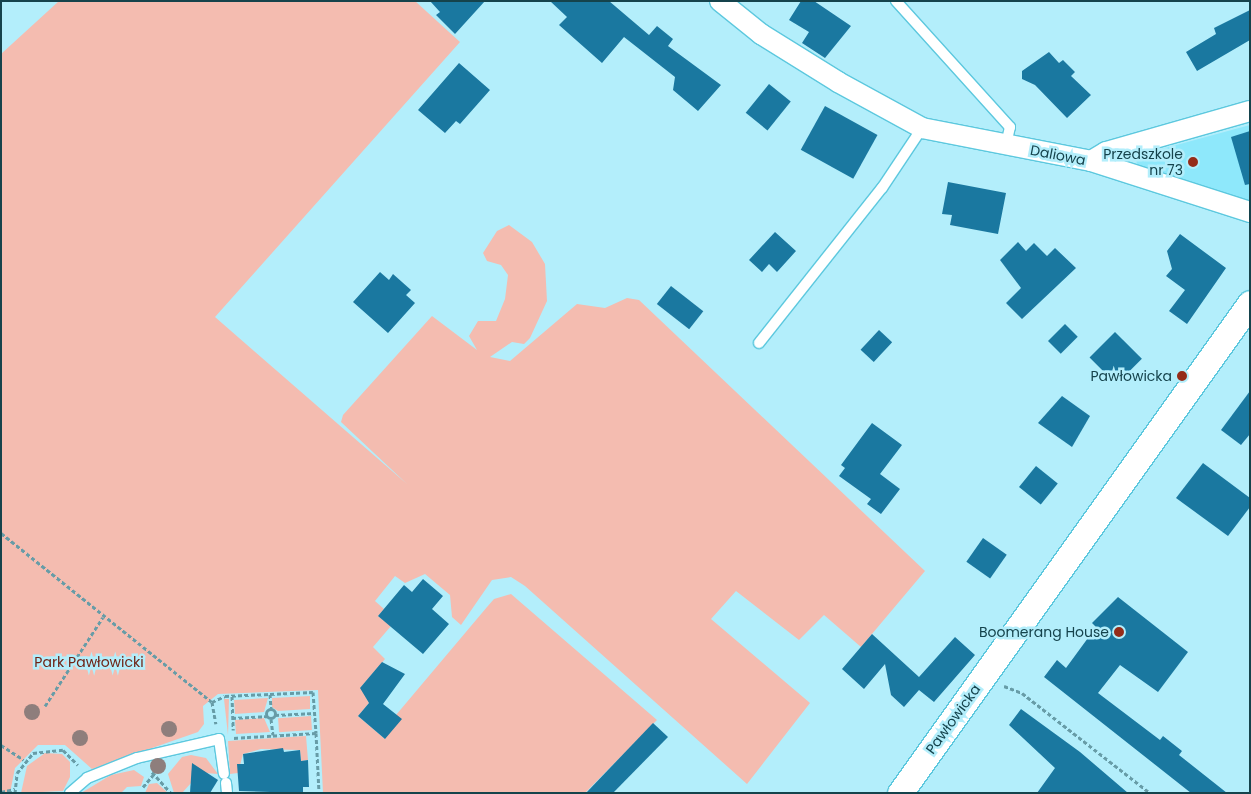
<!DOCTYPE html>
<html>
<head>
<meta charset="utf-8">
<style>
  body { margin:0 }
  #map { position:relative; width:1251px; height:794px; overflow:hidden; background:#b3eefb; font-family:Poppins,sans-serif }
  div>[style] { position:absolute }
  .built>* { inset:0; background:#8ee8fb }
  .green>* { inset:0; background:#f4bcb0; transform-origin:0 0 }
  .building>* { inset:0; background:#1a78a0; transform-origin:0 0 }
  .path>* { height:3px; margin-top:-1.5px; transform-origin:0; background:repeating-linear-gradient(90deg,#679ca7 0 4px,transparent 0 6.5px) }
  .path>.ring { margin:-1.5px; padding:0; box-sizing:content-box; background:none; border:3px solid #679ca7; border-radius:50% }
  .roads { filter:drop-shadow(1px 0 #5dc8de) drop-shadow(-1px 0 #5dc8de) drop-shadow(0 1px #5dc8de) drop-shadow(0 -1px #5dc8de) }
  .service>* { height:10px; margin:-5px; padding:0 5px; transform-origin:5px; border-radius:5px; background:#fff }
  .minor>* { height:20px; margin:-10px; padding:0 10px; transform-origin:10px; border-radius:10px; background:#fff }
  .tertiary>* { height:25px; margin:-12.5px; padding:0 12.5px; transform-origin:12.5px; border-radius:12.5px; background:#fff }
  .trees>* { width:16px; height:16px; margin:-8px; border-radius:50%; background:#8e7e7c }
  .dots>* { width:14px; height:14px; translate:-50% -50%; box-sizing:border-box; border:2px solid #b3eefb; border-radius:50% }
  span { translate:-50% -50%; white-space:nowrap; text-align:center; line-height:1.15; -webkit-text-stroke:5px #b3eefb; paint-order:stroke }
  .poi-label { font-size:14px; color:#15434c }
  .right { translate:-100% -50%; text-align:right }
  .street-label { font-size:14px; color:#15434c }
  .park-label { font-size:14px; color:#6f2315 }
  .frame { position:absolute; inset:0; border:2px solid #15434c; pointer-events:none }
</style>
</head>
<body>
<div id="map">
  <div class="built">
    <div style="clip-path:polygon(1250px 125px,1250px 202px,1137px 167px,1136px 156px)"></div>
  </div>
  <div class="green">
    <div style="clip-path:polygon(59px 1px,415px 1px,460px 42px,215px 317px,407px 484px,341px 422px,343px 415px,432px 316px,477px 350px,469px 336px,478px 321px,496px 321px,505px 299px,508px 275px,501px 265px,487px 261px,483px 253px,497px 231px,509px 225px,532px 242px,545px 264px,547px 301px,530px 338px,524px 344px,512px 342px,490px 357px,510px 361px,577px 304px,605px 308px,627px 298px,639px 300px,925px 571px,861px 647px,824px 615px,799px 640px,736px 591px,711px 619px,810px 703px,747px 784px,525px 586px,511px 577px,492px 580px,461px 625px,452px 617px,450px 595px,425px 574px,405px 583px,395px 576px,375px 601px,384px 609px,378px 616px,391px 626px,373px 647px,385px 659px,361px 687px,369px 703px,358px 716px,385px 739px,396px 715px,487px 607px,494px 599px,511px 594px,657px 720px,585px 793px,323px 793px,318px 690px,218px 694px,203px 706px,204px 724px,198px 732px,92px 769px,65px 745px,38px 745px,15px 768px,10px 793px,1px 793px,1px 54px)"></div>
    <div style="clip-path:polygon(310px 696px,310px 709px,278px 711px,272px 707px,272px 698px)"></div>
    <div style="clip-path:polygon(268px 698px,264px 712px,235px 714px,234px 700px)"></div>
    <div style="clip-path:polygon(224px 699px,229px 699px,228px 735px)"></div>
    <div style="left:311px;top:716px;width:14px;height:33px;rotate:86deg"></div>
    <div style="clip-path:polygon(264px 718px,270px 732px,236px 734px,235px 720px)"></div>
    <div style="clip-path:polygon(306px 736px,308px 760px,301px 761px,300px 750px,261px 749px,243px 754px,238px 773px,230px 774px,228px 741px)"></div>
    <div style="clip-path:polygon(45px 753px,62px 754px,70px 762px,70px 777px,63px 791px,21px 793px,27px 766px)"></div>
    <div style="clip-path:polygon(191px 755px,206px 758px,218px 774px,193px 772px,192px 782px,182px 793px,174px 793px,168px 774px,182px 757px)"></div>
    <div style="clip-path:polygon(134px 770px,144px 777px,141px 786px,127px 787px,121px 793px,81px 793px,111px 775px)"></div>
    <div style="clip-path:polygon(157px 783px,168px 793px,145px 793px,149px 784px)"></div>
  </div>
  <div class="building">
    <div style="clip-path:polygon(430px 1px,485px 1px,455px 34px,436px 15px,440px 12px)"></div>
    <div style="clip-path:polygon(550px 1px,609px 1px,649px 35px,657px 26px,673px 39px,668px 46px,721px 85px,698px 111px,673px 90px,675px 77px,624px 37px,602px 63px,559px 25px,567px 17px)"></div>
    <div style="clip-path:polygon(801px 1px,814px 1px,851px 26px,825px 58px,802px 43px,809px 32px,789px 20px)"></div>
    <div style="clip-path:polygon(1250px 10px,1250px 40px,1197px 71px,1186px 52px,1216px 34px,1214px 28px)"></div>
    <div style="clip-path:polygon(1049px 52px,1059px 63px,1063px 60px,1075px 72px,1071px 76px,1091px 95px,1067px 118px,1035px 85px,1022px 79px,1022px 71px)"></div>
    <div style="clip-path:polygon(459px 63px,490px 90px,460px 124px,456px 121px,445px 133px,418px 110px)"></div>
    <div style="left:769px;top:84px;width:28px;height:37px;rotate:39deg"></div>
    <div style="left:825px;top:106px;width:60px;height:50px;rotate:29deg"></div>
    <div style="clip-path:polygon(1250px 131px,1250px 184px,1245px 185px,1231px 137px)"></div>
    <div style="clip-path:polygon(948px 182px,1006px 193px,998px 234px,950px 225px,952px 215px,942px 214px)"></div>
    <div style="clip-path:polygon(775px 232px,796px 251px,777px 272px,769px 264px,762px 272px,749px 260px)"></div>
    <div style="clip-path:polygon(1180px 234px,1226px 268px,1187px 324px,1169px 311px,1185px 290px,1166px 276px,1172px 269px,1167px 251px)"></div>
    <div style="clip-path:polygon(1018px 242px,1026px 251px,1034px 243px,1047px 256px,1055px 248px,1076px 268px,1022px 319px,1006px 303px,1021px 288px,1000px 260px)"></div>
    <div style="clip-path:polygon(380px 272px,389px 280px,393px 274px,411px 290px,406px 295px,415px 303px,388px 333px,353px 302px)"></div>
    <div style="left:671px;top:286px;width:41px;height:23px;rotate:38deg"></div>
    <div style="left:1065px;top:324px;width:18px;height:24px;rotate:45deg"></div>
    <div style="left:879px;top:330px;width:18px;height:27px;rotate:43deg"></div>
    <div style="left:1115px;top:332px;width:38px;height:36px;rotate:45deg"></div>
    <div style="clip-path:polygon(1250px 391px,1250px 434px,1241px 445px,1221px 430px)"></div>
    <div style="clip-path:polygon(1062px 396px,1090px 416px,1072px 447px,1038px 423px)"></div>
    <div style="clip-path:polygon(872px 423px,902px 445px,880px 474px,900px 489px,881px 514px,867px 504px,871px 499px,839px 476px,845px 468px,841px 465px)"></div>
    <div style="clip-path:polygon(1203px 463px,1250px 498px,1250px 507px,1228px 536px,1176px 498px)"></div>
    <div style="left:1036px;top:466px;width:28px;height:27px;rotate:39deg"></div>
    <div style="left:983px;top:538px;width:29px;height:29px;rotate:35deg"></div>
    <div style="clip-path:polygon(423px 579px,443px 596px,432px 609px,449px 624px,423px 654px,378px 616px,404px 585px,412px 592px)"></div>
    <div style="clip-path:polygon(1118px 597px,1188px 652px,1158px 692px,1120px 665px,1098px 693px,1160px 740px,1163px 736px,1182px 751px,1179px 755px,1227px 793px,1191px 793px,1044px 677px,1057px 660px,1066px 668px,1096px 627px,1092px 623px)"></div>
    <div style="clip-path:polygon(872px 634px,919px 677px,955px 637px,975px 655px,934px 702px,919px 690px,904px 707px,891px 695px,885px 664px,864px 689px,842px 669px)"></div>
    <div style="clip-path:polygon(382px 662px,405px 674px,383px 704px,402px 719px,385px 739px,358px 716px,369px 703px,360px 688px)"></div>
    <div style="clip-path:polygon(1021px 709px,1080px 752px,1128px 793px,1037px 793px,1055px 768px,1009px 725px)"></div>
    <div style="clip-path:polygon(653px 723px,668px 737px,613px 793px,586px 793px)"></div>
    <div style="clip-path:polygon(283px 748px,284px 752px,300px 750px,301px 761px,308px 760px,309px 787px,303px 787px,303px 793px,239px 791px,237px 764px,244px 764px,243px 754px)"></div>
    <div style="clip-path:polygon(192px 763px,218px 780px,210px 793px,190px 793px)"></div>
  </div>
  <div class="path">
    <div style="left:1px;top:533px;width:270px;rotate:38.7deg"></div>
    <div style="left:212px;top:702px;width:22px;rotate:80deg"></div>
    <div style="left:1004px;top:686px;width:19px;rotate:21deg"></div>
    <div style="left:1022px;top:693px;width:162px;rotate:38deg"></div>
    <div style="left:270px;top:694px;width:15px;rotate:86deg"></div>
    <div style="left:232px;top:696px;width:34px;rotate:88deg"></div>
    <div style="left:212px;top:702px;width:14px;rotate:-25deg"></div>
    <div style="left:225px;top:696px;width:88px;rotate:-2.6deg"></div>
    <div style="left:313px;top:692px;width:41px;rotate:85.8deg"></div>
    <div style="left:316px;top:733px;width:83px;rotate:176.6deg"></div>
    <div style="left:45px;top:706px;width:106px;rotate:-56.9deg"></div>
    <div class="ring" style="left:266.5px;top:709.5px;width:6px;height:6px"></div>
    <div style="left:275px;top:715px;width:40px;rotate:-2.9deg"></div>
    <div style="left:232px;top:718px;width:35px;rotate:-3deg"></div>
    <div style="left:271px;top:719px;width:16px;rotate:83deg"></div>
    <div style="left:316px;top:733px;width:60px;rotate:87.1deg"></div>
    <div style="left:1px;top:745px;width:27px;rotate:33deg"></div>
    <div style="left:152px;top:772px;width:28px;rotate:48deg"></div>
    <div style="left:143px;top:787px;width:17px;rotate:-50deg"></div>
    <div style="left:1px;top:792px;width:14px;rotate:-12deg"></div>
    <div style="left:15px;top:793px;width:20px;rotate:-84deg"></div>
    <div style="left:17px;top:773px;width:26px;rotate:-51deg"></div>
    <div style="left:33px;top:753px;width:30px;rotate:-6deg"></div>
    <div style="left:63px;top:750px;width:21px;rotate:45deg"></div>
  </div>
  <div class="roads">
    <div class="service">
      <div style="left:896px;top:1px;width:170px;rotate:47.9deg"></div>
      <div style="left:1010px;top:127px;width:17px;rotate:103deg"></div>
      <div style="left:759px;top:343px;width:198px;rotate:-51.6deg"></div>
      <div style="left:882px;top:188px;width:72px;rotate:-56.3deg"></div>
      <div style="left:226px;top:783px;width:10px;rotate:84deg"></div>
      <div style="left:70px;top:793px;width:23px;rotate:-41deg"></div>
      <div style="left:87px;top:778px;width:54px;rotate:-21.8deg"></div>
      <div style="left:137px;top:758px;width:84px;rotate:-13deg"></div>
      <div style="left:219px;top:739px;width:35px;rotate:82deg"></div>
    </div>
    <div class="minor">
      <div style="left:720px;top:1px;width:53px;rotate:38.8deg"></div>
      <div style="left:761px;top:34px;width:91px;rotate:31.9deg"></div>
      <div style="left:838px;top:82px;width:96px;rotate:28.7deg"></div>
      <div style="left:922px;top:128px;width:172px;rotate:11deg"></div>
      <div style="left:1091px;top:161px;width:167px;rotate:17.8deg"></div>
      <div style="left:1091px;top:161px;width:17px;rotate:-31deg"></div>
      <div style="left:1106px;top:152px;width:150px;rotate:-15.9deg"></div>
    </div>
    <div class="tertiary">
      <div style="left:900px;top:793px;width:602px;rotate:-54.46deg"></div>
    </div>
  </div>
  <div class="trees">
    <div style="left:32px;top:712px"></div>
    <div style="left:169px;top:729px"></div>
    <div style="left:80px;top:738px"></div>
    <div style="left:158px;top:766px"></div>
  </div>
  <div class="dots">
    <div style="left:1193px;top:162px;background:#952c19"></div>
    <div style="left:1182px;top:376px;background:#952c19"></div>
    <div style="left:1119px;top:632px;background:#952c19"></div>
  </div>
  <div class="poi-label">
    <span class="right" style="left:1183px;top:162px">Przedszkole<br>nr 73</span>
    <span class="right" style="left:1172px;top:376px">Pawłowicka</span>
    <span class="right" style="left:1109px;top:632px">Boomerang House</span>
  </div>
  <div class="street-label">
    <span style="left:1058px;top:155px;rotate:11deg">Daliowa</span>
    <span style="left:953px;top:719px;rotate:-54deg">Pawłowicka</span>
  </div>
  <div class="park-label">
    <span style="left:89px;top:662px">Park Pawłowicki</span>
  </div>
  <div class="frame"></div>
</div>
</body>
</html>
